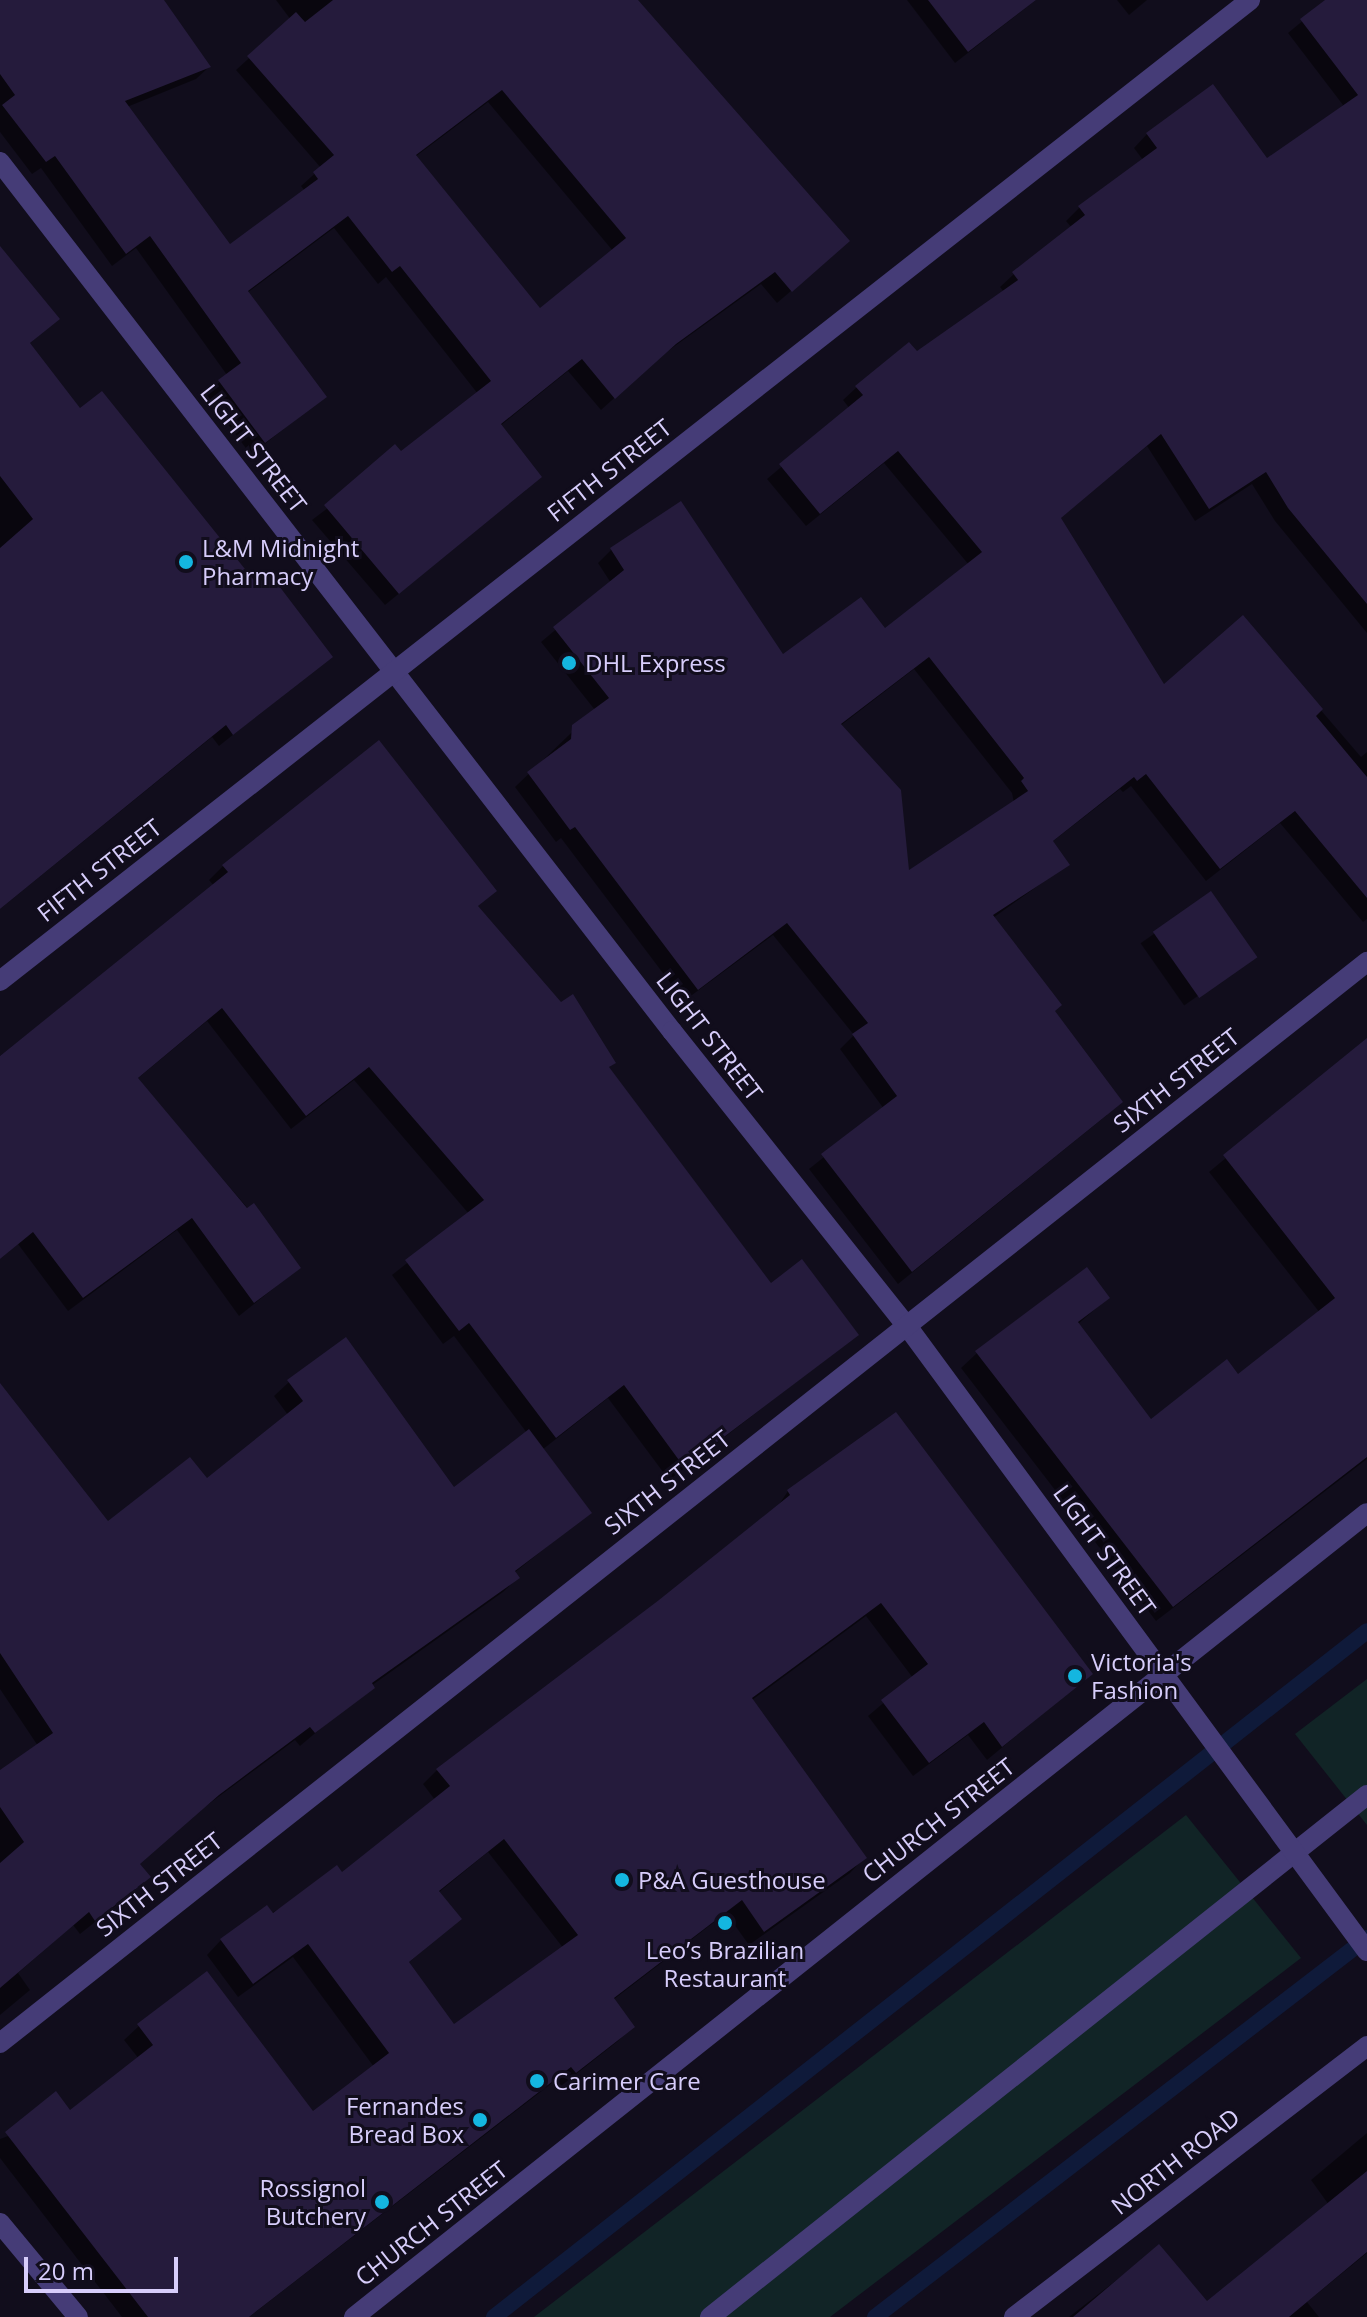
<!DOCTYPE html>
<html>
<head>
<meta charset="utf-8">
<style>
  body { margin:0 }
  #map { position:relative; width:1367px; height:2317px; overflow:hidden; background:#110d1c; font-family:"Open Sans",sans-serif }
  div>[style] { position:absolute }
  .green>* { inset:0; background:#112426 }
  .shadow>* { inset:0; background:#0007; transform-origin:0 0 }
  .stream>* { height:16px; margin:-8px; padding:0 8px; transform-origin:8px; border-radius:8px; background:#0f1a3a }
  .building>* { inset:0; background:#251b3c; transform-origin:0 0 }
  .service>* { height:20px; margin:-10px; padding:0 10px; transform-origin:10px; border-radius:10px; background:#453c77 }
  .minor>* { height:20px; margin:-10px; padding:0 10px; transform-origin:10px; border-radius:10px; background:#453c77 }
  .tertiary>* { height:20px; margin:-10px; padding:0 10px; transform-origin:10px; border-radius:10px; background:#453c77 }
  .dots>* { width:22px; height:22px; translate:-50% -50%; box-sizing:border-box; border:4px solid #110d1c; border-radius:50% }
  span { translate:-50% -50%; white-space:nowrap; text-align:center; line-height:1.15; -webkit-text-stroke:6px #110d1c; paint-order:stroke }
  .street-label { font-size:24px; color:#d7cdfb }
  .poi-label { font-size:24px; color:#d7cdfb }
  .left { translate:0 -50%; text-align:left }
  .right { translate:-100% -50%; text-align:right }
  .scale { position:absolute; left:24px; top:2257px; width:154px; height:36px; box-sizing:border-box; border:4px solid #d7cdfb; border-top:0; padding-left:10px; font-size:24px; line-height:28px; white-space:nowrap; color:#d7cdfb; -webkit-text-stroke:6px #110d1c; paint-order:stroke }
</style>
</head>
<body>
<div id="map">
  <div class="green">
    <div style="clip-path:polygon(1367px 1679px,1367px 1825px,1295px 1734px)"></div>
    <div style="clip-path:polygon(1186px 1815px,1301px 1958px,830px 2317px,534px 2317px)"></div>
  </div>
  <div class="shadow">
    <div style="clip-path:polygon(evenodd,0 0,161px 0,209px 67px,196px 79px,127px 107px,229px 247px,305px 191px,301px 186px,321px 168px,236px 70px,291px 20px,276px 0,637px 0,834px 254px,777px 303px,761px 284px,661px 356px,601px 410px,568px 371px,500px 426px,526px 490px,385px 605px,312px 520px,478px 394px,386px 277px,378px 284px,334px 228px,247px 293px,324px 397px,251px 455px,206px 395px,227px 375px,136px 248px,112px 266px,41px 168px,32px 174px,0 132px,0 0,488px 102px,613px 251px,540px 311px,415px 157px,488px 102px)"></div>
    <div style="clip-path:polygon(907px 0,1036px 0,955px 63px)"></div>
    <div style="clip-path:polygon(1117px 0,1147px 0,1129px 15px)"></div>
    <div style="clip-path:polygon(evenodd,1328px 0,1367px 0,1367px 633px,1275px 521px,1252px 484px,1195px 521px,1147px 446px,1059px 519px,1163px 687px,1242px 618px,1361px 757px,1367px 752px,1367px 919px,1363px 922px,1280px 823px,1206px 881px,1131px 786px,1123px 792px,1120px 789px,1052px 842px,1067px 865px,993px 918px,1053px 1011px,1107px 1115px,898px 1284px,809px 1169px,884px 1109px,840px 1049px,854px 1035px,773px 935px,684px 1001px,561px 838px,556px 842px,515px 787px,595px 710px,541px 642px,611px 583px,598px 563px,611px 550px,680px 503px,782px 657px,884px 631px,969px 565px,884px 463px,806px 526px,767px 479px,850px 409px,843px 400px,857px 387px,916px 354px,1004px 292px,1000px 287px,1014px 274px,1072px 228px,1066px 221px,1080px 207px,1143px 160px,1134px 148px,1147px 134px,1267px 161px,1339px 110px,1343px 105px,1288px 33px,1328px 0,914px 669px,1012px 793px,1014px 803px,907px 874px,840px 726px,914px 669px)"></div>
    <div style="clip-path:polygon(0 249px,57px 319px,28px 345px,79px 411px,331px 657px,219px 746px,212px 737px,0 909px)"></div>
    <div style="clip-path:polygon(223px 866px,494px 890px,476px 908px,614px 1062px,608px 1068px,771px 1285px,857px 1335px,669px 1480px,608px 1398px,542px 1450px,589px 1513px,514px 1573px,518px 1578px,503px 1592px,371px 1686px,300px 1746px,295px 1740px,202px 1809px,138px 1865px,148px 1877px,134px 1891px,80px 1934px,73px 1925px,18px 1973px,30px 1990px,0 2015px,0 1772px,38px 1746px,0 1689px,0 1387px,107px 1524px,207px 1481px,288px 1415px,274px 1396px,289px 1382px,454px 1490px,527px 1433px,454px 1336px,443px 1344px,392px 1275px,469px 1214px,354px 1080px,291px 1129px,207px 1021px,137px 1079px,299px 1268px,239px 1316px,177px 1230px,68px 1311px,18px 1244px,0 1259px,0 1056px,214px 886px,209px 880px)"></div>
    <div style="left:1211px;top:894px;width:76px;height:86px;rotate:55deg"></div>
    <div style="clip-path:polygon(1367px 1041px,1367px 1459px,1156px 1621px,961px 1368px,977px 1353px,1108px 1298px,1078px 1324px,1150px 1422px,1238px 1377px,1320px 1313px,1209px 1172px)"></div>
    <div style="clip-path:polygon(evenodd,788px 1491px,1091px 1674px,987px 1760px,968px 1735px,913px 1776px,868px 1716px,913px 1678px,866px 1616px,752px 1700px,864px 1858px,850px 1873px,749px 1945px,726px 1913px,613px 2000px,632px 2026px,618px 2041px,561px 2086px,556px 2080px,249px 2317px,122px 2317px,0 2158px,0 2139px,70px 2113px,139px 2059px,124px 2040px,139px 2026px,313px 2114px,374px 2067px,293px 1957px,238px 1997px,207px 1955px,221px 1940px,342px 1875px,435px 1800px,423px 1784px,437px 1770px,660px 1601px,776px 1509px,788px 1491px,488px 1852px,564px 1949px,454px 2026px,407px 1964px,459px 1919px,438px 1893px,488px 1852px)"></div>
    <div style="clip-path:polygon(1367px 2133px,1367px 2253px,1307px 2302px,1319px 2317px,1069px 2317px,1159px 2247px,1207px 2303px,1329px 2205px,1311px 2180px)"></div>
  </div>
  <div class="stream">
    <div style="left:494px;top:2317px;width:1110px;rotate:-38.16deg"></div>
    <div style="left:875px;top:2317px;width:621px;rotate:-37.61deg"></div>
  </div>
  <div class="building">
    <div style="clip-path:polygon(evenodd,0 0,164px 0,211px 67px,125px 101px,230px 244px,318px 179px,313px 172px,334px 155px,247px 56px,296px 12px,305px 22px,333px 0,638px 0,850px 241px,792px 292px,775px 272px,676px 344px,615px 399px,582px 359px,501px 424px,542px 477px,399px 594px,324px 505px,395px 444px,401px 451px,491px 381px,400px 266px,392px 272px,348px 216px,248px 291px,327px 397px,265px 443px,218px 380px,241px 363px,150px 236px,126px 254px,55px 156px,46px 162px,2px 105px,15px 95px,0 74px,0 0,502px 90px,626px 238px,540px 308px,416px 155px,502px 90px)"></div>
    <div style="clip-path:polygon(928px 0,1036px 0,968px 52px)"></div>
    <div style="clip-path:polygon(evenodd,1325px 0,1367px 0,1367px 604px,1288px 508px,1266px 472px,1209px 509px,1161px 434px,1061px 518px,1164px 684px,1243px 615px,1323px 709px,1316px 716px,1367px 777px,1367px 898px,1295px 811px,1220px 869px,1146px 774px,1137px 781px,1134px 777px,1053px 841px,1070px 865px,993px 915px,1062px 1005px,1055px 1011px,1123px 1102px,912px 1272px,821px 1154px,897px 1096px,852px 1034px,868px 1023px,787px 923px,698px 990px,575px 827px,570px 830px,527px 772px,571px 739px,572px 725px,609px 698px,553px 627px,624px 570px,610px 548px,681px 501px,783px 654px,861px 597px,885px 628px,982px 552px,898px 451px,820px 514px,779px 464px,863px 395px,855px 386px,909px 342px,917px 351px,1018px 280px,1012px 272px,1085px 215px,1078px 206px,1157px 148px,1146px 133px,1213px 84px,1267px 158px,1358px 95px,1300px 19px,1325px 0,929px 657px,1024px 778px,1021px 781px,1028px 791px,909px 870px,901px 790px,841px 724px,929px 657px)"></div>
    <div style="clip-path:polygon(0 246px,60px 319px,30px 343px,80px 408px,102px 391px,257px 584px,270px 574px,333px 657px,233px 735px,226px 725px,0 909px,0 548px,33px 519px,0 476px)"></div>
    <div style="clip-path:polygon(379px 740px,497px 891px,478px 906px,561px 1002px,573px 994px,616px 1063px,609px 1067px,771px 1283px,802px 1259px,859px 1335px,684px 1467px,624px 1385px,556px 1438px,469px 1323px,459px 1331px,405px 1260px,484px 1200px,369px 1067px,306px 1116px,222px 1008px,138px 1078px,247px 1208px,254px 1203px,301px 1268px,254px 1303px,192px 1218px,83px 1298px,33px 1232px,0 1259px,0 1056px,228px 872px,222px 865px)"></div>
    <div style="left:1211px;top:891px;width:81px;height:71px;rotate:55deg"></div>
    <div style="clip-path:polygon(1367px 1038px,1367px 1457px,1173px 1607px,975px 1351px,1087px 1267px,1110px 1298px,1078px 1322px,1151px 1419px,1227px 1359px,1238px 1374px,1335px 1298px,1223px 1155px)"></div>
    <div style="clip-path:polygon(346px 1337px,454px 1487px,529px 1429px,592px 1513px,515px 1571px,520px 1578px,372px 1683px,375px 1688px,315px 1733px,310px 1727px,219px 1795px,140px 1864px,151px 1877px,95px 1921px,89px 1912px,0 1988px,0 1863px,24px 1842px,0 1807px,0 1770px,53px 1733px,0 1653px,0 1383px,108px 1521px,190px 1457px,207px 1478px,303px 1401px,287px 1380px)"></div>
    <div style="clip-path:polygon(evenodd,896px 1412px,1093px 1674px,1002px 1747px,984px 1722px,929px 1763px,881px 1700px,928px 1664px,881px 1603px,752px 1698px,867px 1858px,764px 1932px,742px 1900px,614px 1998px,635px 2027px,576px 2073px,571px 2067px,249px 2317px,148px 2317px,5px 2132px,56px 2091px,70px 2110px,153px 2045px,137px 2024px,207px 1971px,313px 2111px,389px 2053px,308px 1944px,253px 1984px,220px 1939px,267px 1905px,273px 1913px,337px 1865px,342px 1872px,450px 1786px,436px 1769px,659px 1600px,790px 1495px,787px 1490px,896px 1412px,504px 1839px,578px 1935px,454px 2024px,409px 1962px,462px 1919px,439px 1891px,504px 1839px)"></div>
    <div style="clip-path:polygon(1367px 2171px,1367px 2252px,1289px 2317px,1073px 2317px,1159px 2244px,1207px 2301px)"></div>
  </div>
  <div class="service">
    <div style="left:710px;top:2317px;width:839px;rotate:-38.47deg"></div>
  </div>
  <div class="minor">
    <div style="left:0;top:162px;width:1099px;rotate:52.29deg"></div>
    <div style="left:672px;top:1031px;width:377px;rotate:51.5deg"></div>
    <div style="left:907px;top:1326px;width:776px;rotate:53.65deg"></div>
    <div style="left:0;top:981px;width:1589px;rotate:-38.12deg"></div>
    <div style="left:0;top:2043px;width:1743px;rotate:-38.34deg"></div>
    <div style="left:0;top:2223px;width:122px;rotate:50.3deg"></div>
  </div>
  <div class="tertiary">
    <div style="left:354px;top:2317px;width:1293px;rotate:-38.44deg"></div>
    <div style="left:1014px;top:2317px;width:445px;rotate:-37.5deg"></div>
  </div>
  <div class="dots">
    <div style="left:186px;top:562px;background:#14b6e0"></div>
    <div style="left:569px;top:663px;background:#14b6e0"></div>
    <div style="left:1075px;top:1676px;background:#14b6e0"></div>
    <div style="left:622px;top:1880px;background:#14b6e0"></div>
    <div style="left:725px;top:1923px;background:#14b6e0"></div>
    <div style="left:537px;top:2081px;background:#14b6e0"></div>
    <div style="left:480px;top:2120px;background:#14b6e0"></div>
    <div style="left:382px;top:2202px;background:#14b6e0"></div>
  </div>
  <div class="street-label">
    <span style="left:254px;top:448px;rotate:52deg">LIGHT STREET</span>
    <span style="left:609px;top:470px;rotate:-38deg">FIFTH STREET</span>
    <span style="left:99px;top:870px;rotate:-38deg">FIFTH STREET</span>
    <span style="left:710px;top:1036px;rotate:52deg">LIGHT STREET</span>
    <span style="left:1176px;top:1080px;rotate:-38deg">SIXTH STREET</span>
    <span style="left:667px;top:1482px;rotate:-38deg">SIXTH STREET</span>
    <span style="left:1105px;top:1550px;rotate:54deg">LIGHT STREET</span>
    <span style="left:938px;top:1820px;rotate:-38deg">CHURCH STREET</span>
    <span style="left:159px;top:1884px;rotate:-38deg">SIXTH STREET</span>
    <span style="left:1175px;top:2161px;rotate:-38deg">NORTH ROAD</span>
    <span style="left:431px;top:2223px;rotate:-38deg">CHURCH STREET</span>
  </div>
  <div class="poi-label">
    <span class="left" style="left:202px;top:562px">L&amp;M Midnight<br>Pharmacy</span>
    <span class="left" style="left:585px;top:663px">DHL Express</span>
    <span class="left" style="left:1091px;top:1676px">Victoria's<br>Fashion</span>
    <span class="left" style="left:638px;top:1880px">P&amp;A Guesthouse</span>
    <span style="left:725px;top:1964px">Leo’s Brazilian<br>Restaurant</span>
    <span class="left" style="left:553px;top:2081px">Carimer Care</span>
    <span class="right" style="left:464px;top:2120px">Fernandes<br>Bread Box</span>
    <span class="right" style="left:366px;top:2202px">Rossignol<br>Butchery</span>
  </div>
  <div class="scale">20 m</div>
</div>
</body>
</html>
